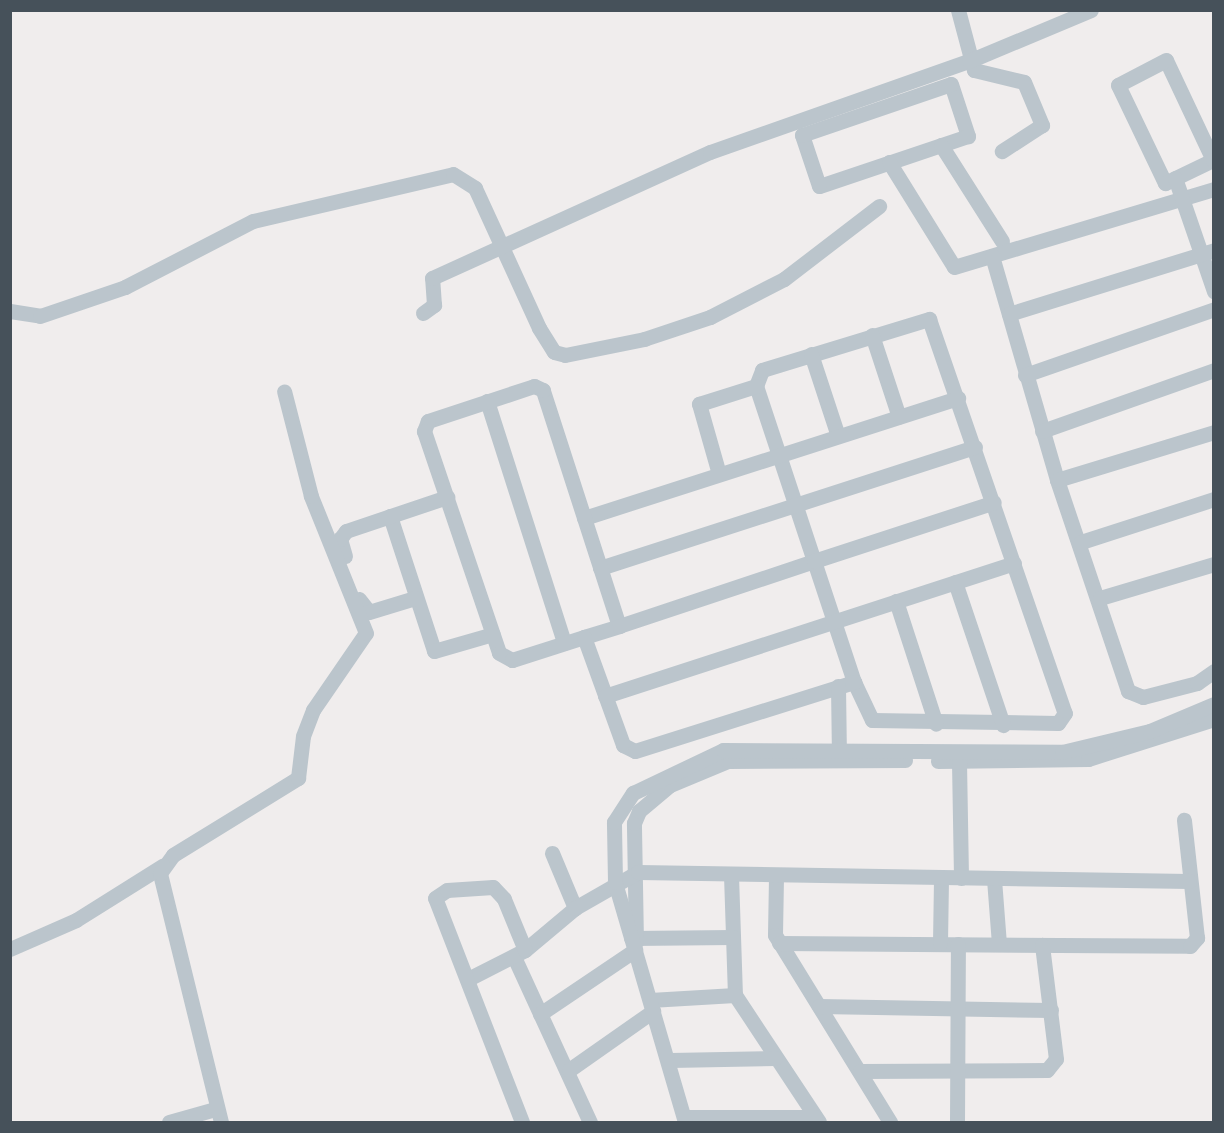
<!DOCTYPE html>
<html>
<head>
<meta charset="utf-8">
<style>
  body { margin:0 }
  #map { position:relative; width:1224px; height:1133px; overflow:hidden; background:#f0eded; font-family:"Golos Text",sans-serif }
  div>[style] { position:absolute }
  .street>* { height:15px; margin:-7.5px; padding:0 7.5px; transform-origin:7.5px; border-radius:7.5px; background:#bbc5cc }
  span { translate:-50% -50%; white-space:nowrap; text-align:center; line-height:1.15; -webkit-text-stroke:5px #fff; paint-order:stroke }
  .frame { position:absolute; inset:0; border:12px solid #46515a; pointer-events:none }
</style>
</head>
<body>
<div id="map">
  <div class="street">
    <div style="left:958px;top:10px;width:62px;rotate:75.1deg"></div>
    <div style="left:974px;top:70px;width:51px;rotate:13.5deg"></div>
    <div style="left:1024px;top:82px;width:47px;rotate:67.3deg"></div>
    <div style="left:1042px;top:125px;width:48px;rotate:147deg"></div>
    <div style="left:951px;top:84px;width:55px;rotate:71.9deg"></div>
    <div style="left:968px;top:136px;width:157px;rotate:161.4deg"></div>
    <div style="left:819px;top:186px;width:54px;rotate:-108.4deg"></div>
    <div style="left:802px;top:135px;width:157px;rotate:-18.9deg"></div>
    <div style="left:941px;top:145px;width:114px;rotate:57.6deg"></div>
    <div style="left:1213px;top:160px;width:110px;rotate:-115.2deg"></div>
    <div style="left:1166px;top:60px;width:54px;rotate:152.5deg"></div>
    <div style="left:1118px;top:85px;width:109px;rotate:64.4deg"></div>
    <div style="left:1165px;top:183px;width:53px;rotate:-25.6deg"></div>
    <div style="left:1213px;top:160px;width:1px;rotate:-45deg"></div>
    <div style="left:889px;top:162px;width:123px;rotate:58.2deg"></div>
    <div style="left:954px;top:267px;width:271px;rotate:-16.7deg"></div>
    <div style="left:1175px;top:178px;width:120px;rotate:71deg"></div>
    <div style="left:992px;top:256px;width:233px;rotate:73.8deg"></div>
    <div style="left:1057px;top:480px;width:223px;rotate:71.4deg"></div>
    <div style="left:1128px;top:691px;width:16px;rotate:22deg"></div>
    <div style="left:1143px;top:697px;width:56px;rotate:-14.5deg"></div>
    <div style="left:1197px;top:683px;width:21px;rotate:-35deg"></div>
    <div style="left:10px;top:311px;width:30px;rotate:9deg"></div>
    <div style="left:40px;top:316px;width:90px;rotate:-18.8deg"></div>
    <div style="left:125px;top:287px;width:144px;rotate:-27.3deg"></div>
    <div style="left:253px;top:221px;width:205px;rotate:-13.2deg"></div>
    <div style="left:453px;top:174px;width:26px;rotate:32deg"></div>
    <div style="left:475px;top:188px;width:154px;rotate:65.4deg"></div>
    <div style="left:539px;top:328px;width:28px;rotate:58deg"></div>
    <div style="left:554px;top:352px;width:11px;rotate:15deg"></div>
    <div style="left:565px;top:355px;width:81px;rotate:-11.4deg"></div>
    <div style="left:644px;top:339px;width:70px;rotate:-18.4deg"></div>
    <div style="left:710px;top:317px;width:83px;rotate:-27.2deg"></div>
    <div style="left:784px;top:279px;width:120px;rotate:-37.5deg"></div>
    <div style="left:423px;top:313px;width:14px;rotate:-36deg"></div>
    <div style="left:434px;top:305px;width:27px;rotate:-94deg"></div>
    <div style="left:432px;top:278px;width:305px;rotate:-24.4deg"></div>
    <div style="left:710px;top:152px;width:275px;rotate:-19.4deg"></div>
    <div style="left:969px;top:61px;width:132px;rotate:-22.7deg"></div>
    <div style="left:1009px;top:314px;width:215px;rotate:-17.3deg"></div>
    <div style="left:929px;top:319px;width:417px;rotate:71deg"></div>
    <div style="left:1065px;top:713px;width:12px;rotate:125deg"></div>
    <div style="left:1058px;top:723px;width:186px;rotate:-179.1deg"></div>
    <div style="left:872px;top:720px;width:42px;rotate:-115.3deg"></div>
    <div style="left:854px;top:682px;width:312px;rotate:-108.3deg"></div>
    <div style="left:756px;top:386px;width:17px;rotate:-69deg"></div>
    <div style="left:762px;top:370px;width:175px;rotate:-17deg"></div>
    <div style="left:872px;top:335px;width:86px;rotate:71.8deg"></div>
    <div style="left:811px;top:354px;width:86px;rotate:71.8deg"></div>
    <div style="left:1025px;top:375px;width:200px;rotate:-19.2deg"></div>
    <div style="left:487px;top:401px;width:254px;rotate:72.3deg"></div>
    <div style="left:1042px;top:431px;width:182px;rotate:-19.5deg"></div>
    <div style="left:719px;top:474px;width:73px;rotate:-105.9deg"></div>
    <div style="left:699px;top:404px;width:60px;rotate:-17.5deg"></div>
    <div style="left:1057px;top:480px;width:164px;rotate:-17deg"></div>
    <div style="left:390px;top:516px;width:142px;rotate:71.9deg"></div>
    <div style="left:434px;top:651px;width:61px;rotate:-16.1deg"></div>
    <div style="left:584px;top:518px;width:393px;rotate:-17.8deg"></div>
    <div style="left:1081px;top:542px;width:140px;rotate:-17.9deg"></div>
    <div style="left:345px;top:556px;width:18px;rotate:-106deg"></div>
    <div style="left:340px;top:539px;width:10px;rotate:-53deg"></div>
    <div style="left:346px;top:531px;width:107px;rotate:-18.6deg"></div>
    <div style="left:600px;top:568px;width:394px;rotate:-17.9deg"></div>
    <div style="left:955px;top:582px;width:151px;rotate:71.4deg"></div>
    <div style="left:1100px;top:598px;width:119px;rotate:-16.6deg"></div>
    <div style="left:359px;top:599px;width:16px;rotate:52deg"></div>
    <div style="left:369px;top:612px;width:48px;rotate:-16.9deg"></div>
    <div style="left:896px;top:601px;width:129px;rotate:72deg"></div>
    <div style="left:619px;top:626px;width:248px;rotate:-107.9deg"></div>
    <div style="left:543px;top:390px;width:10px;rotate:-156deg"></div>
    <div style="left:534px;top:386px;width:112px;rotate:161.7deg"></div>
    <div style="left:428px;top:421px;width:11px;rotate:112deg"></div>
    <div style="left:424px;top:431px;width:234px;rotate:71.3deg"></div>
    <div style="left:499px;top:653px;width:15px;rotate:28deg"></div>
    <div style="left:512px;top:660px;width:76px;rotate:-17.7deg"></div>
    <div style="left:584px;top:637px;width:37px;rotate:-17deg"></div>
    <div style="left:619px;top:626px;width:206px;rotate:-18.4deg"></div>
    <div style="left:814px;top:561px;width:189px;rotate:-18.1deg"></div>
    <div style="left:584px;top:637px;width:115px;rotate:70.1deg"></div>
    <div style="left:623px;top:745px;width:13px;rotate:27deg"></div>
    <div style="left:635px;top:751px;width:230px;rotate:-17.5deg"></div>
    <div style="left:838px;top:686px;width:71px;rotate:89.2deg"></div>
    <div style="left:605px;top:696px;width:430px;rotate:-18deg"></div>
    <div style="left:938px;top:761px;width:150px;rotate:-0.8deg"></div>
    <div style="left:1088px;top:759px;width:132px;rotate:-17.6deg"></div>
    <div style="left:959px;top:762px;width:116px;rotate:89deg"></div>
    <div style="left:552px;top:853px;width:60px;rotate:67.3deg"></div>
    <div style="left:731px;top:875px;width:120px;rotate:88.1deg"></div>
    <div style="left:735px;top:995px;width:152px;rotate:56.5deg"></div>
    <div style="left:776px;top:877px;width:58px;rotate:91deg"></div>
    <div style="left:775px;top:935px;width:220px;rotate:58.4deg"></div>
    <div style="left:994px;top:879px;width:65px;rotate:85.6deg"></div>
    <div style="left:631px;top:938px;width:102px;rotate:-0.6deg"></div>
    <div style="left:636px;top:942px;width:119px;rotate:-91deg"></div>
    <div style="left:634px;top:823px;width:13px;rotate:-67deg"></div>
    <div style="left:639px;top:811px;width:40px;rotate:-40deg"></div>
    <div style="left:670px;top:785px;width:63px;rotate:-22.5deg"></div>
    <div style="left:728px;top:761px;width:177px;rotate:-0.3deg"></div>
    <div style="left:779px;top:943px;width:411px;rotate:0.4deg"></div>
    <div style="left:1190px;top:946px;width:11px;rotate:-49deg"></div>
    <div style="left:1197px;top:938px;width:119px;rotate:-96.3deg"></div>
    <div style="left:940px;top:943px;width:66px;rotate:-89.1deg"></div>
    <div style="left:10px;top:949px;width:72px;rotate:-23.7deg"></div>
    <div style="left:76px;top:920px;width:102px;rotate:-32.1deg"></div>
    <div style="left:514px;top:957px;width:182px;rotate:65.3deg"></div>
    <div style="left:468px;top:979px;width:64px;rotate:-27deg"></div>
    <div style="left:525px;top:950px;width:65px;rotate:-40deg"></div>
    <div style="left:575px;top:908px;width:73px;rotate:-29.7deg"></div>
    <div style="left:638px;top:872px;width:551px;rotate:0.94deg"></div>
    <div style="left:650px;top:1000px;width:85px;rotate:-3.4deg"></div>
    <div style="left:819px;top:1006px;width:232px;rotate:1deg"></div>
    <div style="left:540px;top:1014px;width:115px;rotate:-34deg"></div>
    <div style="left:670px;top:1060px;width:105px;rotate:-1.1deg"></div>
    <div style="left:569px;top:1070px;width:103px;rotate:-35.1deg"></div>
    <div style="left:860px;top:1071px;width:187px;rotate:-0.3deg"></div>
    <div style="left:1047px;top:1070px;width:14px;rotate:-51deg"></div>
    <div style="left:1056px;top:1059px;width:115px;rotate:-97deg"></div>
    <div style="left:684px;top:1117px;width:131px"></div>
    <div style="left:169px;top:1122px;width:48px;rotate:-15.8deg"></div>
    <div style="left:221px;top:1122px;width:256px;rotate:-103.8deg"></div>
    <div style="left:160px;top:873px;width:22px;rotate:-54deg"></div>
    <div style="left:173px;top:855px;width:147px;rotate:-31.6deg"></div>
    <div style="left:298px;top:778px;width:42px;rotate:-83.2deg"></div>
    <div style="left:303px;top:736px;width:28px;rotate:-69deg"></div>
    <div style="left:313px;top:710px;width:93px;rotate:-55.5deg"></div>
    <div style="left:366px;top:633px;width:148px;rotate:-111.9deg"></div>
    <div style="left:311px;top:496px;width:108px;rotate:-104.4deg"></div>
    <div style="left:522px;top:1122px;width:240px;rotate:-111.2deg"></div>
    <div style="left:435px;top:898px;width:14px;rotate:-34deg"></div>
    <div style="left:447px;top:890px;width:46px;rotate:-3.7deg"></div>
    <div style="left:493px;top:887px;width:16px;rotate:47deg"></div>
    <div style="left:504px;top:899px;width:55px;rotate:67.6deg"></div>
    <div style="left:685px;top:1122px;width:250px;rotate:-106.3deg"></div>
    <div style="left:615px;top:882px;width:60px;rotate:-91deg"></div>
    <div style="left:614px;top:822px;width:35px;rotate:-57deg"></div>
    <div style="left:633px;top:793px;width:100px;rotate:-25.5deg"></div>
    <div style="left:723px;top:750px;width:339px;rotate:0.3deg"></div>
    <div style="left:1062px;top:752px;width:90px;rotate:-13.4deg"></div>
    <div style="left:1150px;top:731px;width:69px;rotate:-22.9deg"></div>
    <div style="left:957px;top:1122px;width:178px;rotate:-89.7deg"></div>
  </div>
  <div class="frame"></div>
</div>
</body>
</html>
